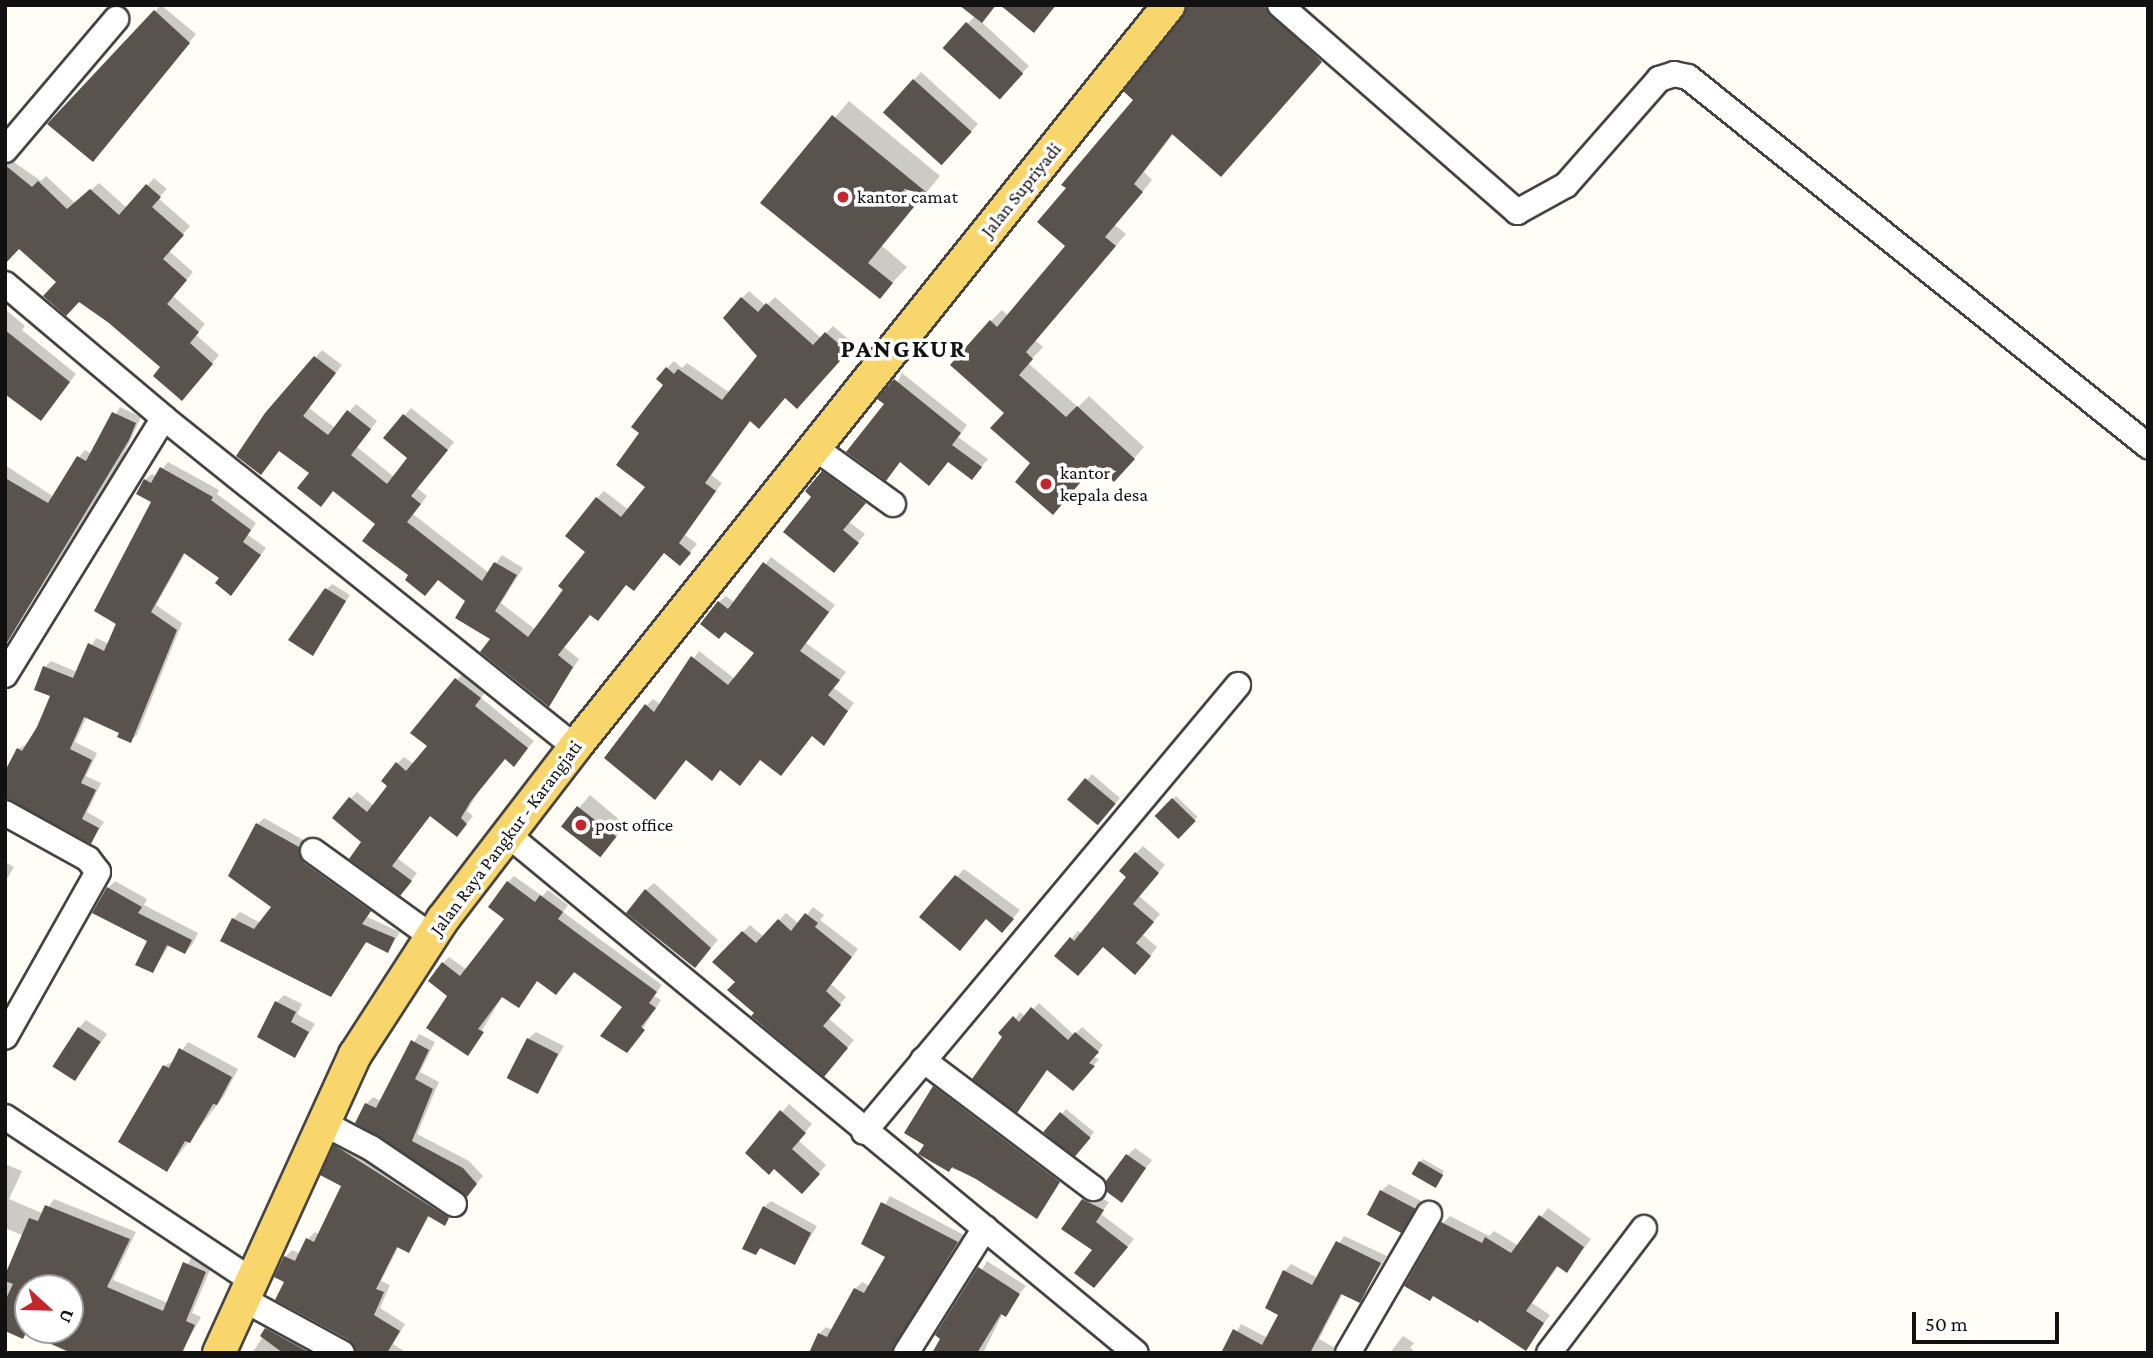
<!DOCTYPE html>
<html>
<head>
<meta charset="utf-8">
<style>
  body { margin:0 }
  #map { position:relative; width:2153px; height:1358px; overflow:hidden; background:#fffdf5; font-family:"Crimson Pro",serif }
  div>[style] { position:absolute }
  .shadow>* { inset:0; background:#0003; transform-origin:0 0 }
  .building>* { inset:0; background:#5a524d; transform-origin:0 0 }
  .roads { filter:drop-shadow(2px 0 #444) drop-shadow(-2px 0 #444) drop-shadow(0 2px #444) drop-shadow(0 -2px #444) }
  .minor>* { height:24px; margin:-12px; padding:0 12px; transform-origin:12px; border-radius:12px; background:#fff }
  .major>* { height:32px; margin:-16px; padding:0 16px; transform-origin:16px; border-radius:16px; background:#f9d66b }
  .dots>* { width:19px; height:19px; translate:-50% -50%; box-sizing:border-box; border:4px solid #fff; border-radius:50% }
  span { translate:-50% -50%; white-space:nowrap; text-align:center; line-height:1.15; -webkit-text-stroke:7px #fff; paint-order:stroke }
  .street-label { font-size:19px; color:#111 }
  .poi-label { font-size:19px; color:#111 }
  .left { translate:0 -50%; text-align:left }
  .district-label { font-size:26px; color:#111; font-weight:700; letter-spacing:2px }
  .frame { position:absolute; inset:0; border:7px solid #111; pointer-events:none }
  .north { position:absolute; left:14px; top:1274px; width:70px; height:70px; box-sizing:border-box; background:#fff; border:2px solid #a0a0a0; border-radius:50%; rotate:112deg; font-size:19px; font-weight:700; line-height:28px; text-align:center; color:#111 }
  .north::after { content:''; display:block; margin:auto; width:24px; height:32px; background:#c4262e; clip-path:polygon(50% 0,100% 100%,50% 72%,0 100%) }
  .scale { position:absolute; left:1912px; top:1312px; width:147px; height:32px; box-sizing:border-box; border:4px solid #111; border-top:0; padding-left:9px; font-size:21px; line-height:24px; white-space:nowrap; color:#111; -webkit-text-stroke:5px #fff; paint-order:stroke }
</style>
</head>
<body>
<div id="map">
  <div class="shadow">
    <div style="clip-path:polygon(161px 5px,196px 34px,100px 152px,49px 124px)"></div>
    <div style="clip-path:polygon(1191px 5px,1284px 5px,1332px 49px,1232px 164px,1174px 133px,1144px 172px,1152px 180px,1115px 225px,1126px 234px,1035px 340px,1043px 347px,1028px 363px,1078px 407px,1089px 396px,1144px 447px,1125px 469px,1096px 463px,1053px 513px,1006px 413px,991px 321px,1002px 310px,1008px 316px,1068px 246px,1136px 100px,1126px 91px)"></div>
    <div style="clip-path:polygon(975px 16px,1029px 66px,1006px 90px,945px 48px)"></div>
    <div style="clip-path:polygon(921px 72px,978px 124px,950px 156px,914px 80px)"></div>
    <div style="clip-path:polygon(849px 101px,940px 176px,882px 246px,907px 267px,880px 296px,763px 203px)"></div>
    <div style="clip-path:polygon(5px 156px,41px 181px,46px 176px,75px 203px,99px 183px,127px 208px,154px 178px,167px 189px,158px 198px,190px 226px,169px 251px,193px 272px,173px 296px,205px 324px,196px 335px,219px 355px,189px 391px,19px 247px,5px 261px)"></div>
    <div style="clip-path:polygon(749px 291px,766px 306px,775px 297px,821px 338px,833px 326px,854px 344px,804px 399px,785px 396px,751px 419px,711px 475px,722px 483px,685px 535px,697px 544px,687px 556px,665px 551px,591px 613px,564px 647px,579px 659px,549px 705px,492px 639px,468px 601px,439px 578px,411px 575px,378px 524px,280px 449px,268px 465px,266px 414px,322px 350px,342px 365px,309px 408px,335px 428px,356px 404px,377px 421px,357px 447px,394px 477px,410px 458px,385px 438px,411px 408px,454px 442px,417px 488px,427px 496px,413px 514px,489px 573px,502px 555px,523px 568px,501px 603px,536px 630px,587px 551px,597px 498px,604px 491px,629px 510px,648px 486px,642px 432px,665px 385px,667px 368px,674px 361px,682px 368px,687px 363px,730px 393px,759px 356px,742px 298px)"></div>
    <div style="clip-path:polygon(5px 309px,25px 326px,22px 330px,76px 374px,41px 419px,5px 395px)"></div>
    <div style="clip-path:polygon(902px 373px,967px 425px,958px 437px,988px 459px,972px 478px,949px 461px,936px 477px,901px 461px,886px 479px,886px 404px)"></div>
    <div style="clip-path:polygon(120px 407px,141px 417px,120px 463px,9px 638px,5px 465px,54px 497px,79px 457px,85px 450px,92px 454px)"></div>
    <div style="clip-path:polygon(168px 462px,219px 490px,217px 494px,256px 523px,248px 535px,266px 548px,237px 587px,186px 552px,156px 605px,182px 623px,137px 735px,130px 741px,121px 732px,87px 716px,75px 742px,97px 753px,86px 776px,101px 783px,87px 812px,104px 822px,91px 842px,18px 749px,28px 744px,52px 696px,45px 667px,51px 661px,77px 672px,96px 638px,109px 644px,153px 501px,145px 480px,152px 474px,157px 476px)"></div>
    <div style="clip-path:polygon(831px 465px,872px 495px,849px 522px,865px 534px,841px 563px,814px 497px)"></div>
    <div style="clip-path:polygon(771px 557px,835px 605px,806px 643px,846px 672px,834px 688px,854px 703px,824px 743px,813px 735px,761px 758px,721px 769px,712px 778px,646px 706px,653px 699px,661px 705px,699px 651px,735px 679px,756px 652px,719px 602px,726px 596px,735px 603px)"></div>
    <div style="clip-path:polygon(332px 584px,350px 595px,313px 653px,327px 589px)"></div>
    <div style="clip-path:polygon(464px 672px,487px 690px,481px 698px,534px 741px,514px 764px,505px 757px,478px 792px,467px 811px,473px 816px,457px 835px,431px 815px,397px 858px,417px 873px,407px 886px,363px 842px,350px 799px,357px 792px,374px 806px,390px 785px,397px 764px,404px 757px,414px 764px,429px 745px,413px 732px)"></div>
    <div style="clip-path:polygon(1092px 774px,1120px 798px,1106px 815px,1087px 780px)"></div>
    <div style="left:590px;top:795px;width:47px;height:41px;rotate:40deg"></div>
    <div style="left:1176px;top:796px;width:30px;height:27px;rotate:44deg"></div>
    <div style="clip-path:polygon(264px 818px,305px 841px,310px 857px,376px 904px,367px 917px,400px 932px,388px 951px,367px 941px,331px 995px,233px 919px,240px 912px,261px 923px,273px 906px,258px 824px)"></div>
    <div style="clip-path:polygon(1143px 846px,1165px 865px,1139px 896px,1160px 914px,1143px 935px,1157px 947px,1143px 966px,1103px 946px,1086px 967px,1071px 939px,1078px 931px,1082px 934px,1129px 877px,1136px 853px)"></div>
    <div style="clip-path:polygon(5px 862px,14px 867px,5px 882px)"></div>
    <div style="clip-path:polygon(964px 869px,1020px 910px,1009px 923px,986px 917px,922px 917px)"></div>
    <div style="clip-path:polygon(514px 876px,542px 896px,548px 890px,568px 905px,563px 912px,662px 985px,654px 996px,661px 1000px,633px 1044px,625px 1006px,577px 970px,556px 993px,538px 980px,519px 1006px,503px 995px,468px 1054px,443px 963px,449px 957px,467px 970px,507px 919px,508px 882px)"></div>
    <div style="clip-path:polygon(115px 881px,147px 899px,144px 905px,198px 933px,192px 945px,185px 952px,170px 944px,153px 971px,149px 940px,108px 888px)"></div>
    <div style="clip-path:polygon(654px 883px,718px 940px,695px 966px,646px 890px)"></div>
    <div style="clip-path:polygon(813px 907px,824px 915px,820px 920px,858px 949px,831px 984px,846px 997px,828px 1018px,854px 1040px,831px 1067px,756px 1013px,737px 982px,714px 961px,750px 925px,764px 937px,786px 913px,799px 924px)"></div>
    <div style="clip-path:polygon(284px 995px,302px 1004px,297px 1014px,315px 1024px,295px 1056px,277px 1002px)"></div>
    <div style="clip-path:polygon(1039px 1003px,1074px 1035px,1082px 1027px,1103px 1045px,1094px 1057px,1099px 1059px,1079px 1083px,1048px 1068px,1017px 1110px,1004px 1036px,1020px 1012px,1026px 1017px)"></div>
    <div style="clip-path:polygon(86px 1020px,107px 1034px,75px 1079px,79px 1028px)"></div>
    <div style="clip-path:polygon(536px 1032px,564px 1046px,537px 1092px,528px 1039px)"></div>
    <div style="clip-path:polygon(419px 1034px,435px 1042px,420px 1072px,439px 1082px,417px 1134px,469px 1161px,483px 1176px,467px 1195px,366px 1104px,373px 1097px,381px 1101px)"></div>
    <div style="clip-path:polygon(188px 1042px,238px 1069px,224px 1096px,167px 1170px,164px 1066px,175px 1060px)"></div>
    <div style="clip-path:polygon(941px 1081px,1065px 1174px,1037px 1216px,977px 1177px,932px 1162px,926px 1145px,935px 1087px)"></div>
    <div style="clip-path:polygon(789px 1104px,812px 1124px,798px 1140px,826px 1165px,810px 1184px,747px 1153px)"></div>
    <div style="clip-path:polygon(1066px 1109px,1094px 1132px,1081px 1149px,1062px 1114px)"></div>
    <div style="clip-path:polygon(342px 1140px,455px 1210px,444px 1223px,430px 1215px,409px 1251px,399px 1246px,381px 1281px,390px 1285px,380px 1308px,405px 1324px,393px 1344px,407px 1353px,358px 1353px,351px 1339px,286px 1281px,285px 1257px,292px 1250px,301px 1254px,308px 1239px,315px 1232px,319px 1234px,344px 1185px,335px 1146px)"></div>
    <div style="clip-path:polygon(1135px 1148px,1152px 1160px,1122px 1200px,1128px 1155px)"></div>
    <div style="clip-path:polygon(1423px 1159px,1444px 1171px,1438px 1182px,1420px 1162px)"></div>
    <div style="clip-path:polygon(evenodd,5px 1164px,22px 1171px,9px 1199px,44px 1214px,54px 1199px,136px 1232px,113px 1280px,168px 1303px,192px 1256px,212px 1265px,192px 1313px,201px 1317px,182px 1351px,69px 1353px,27px 1332px,23px 1337px,5px 1329px,5px 1279px,24px 1236px,5px 1228px,5px 1164px,28px 1288px,70px 1288px,70px 1330px,28px 1330px,28px 1288px)"></div>
    <div style="clip-path:polygon(1389px 1184px,1421px 1201px,1400px 1232px,1381px 1191px)"></div>
    <div style="clip-path:polygon(1091px 1193px,1109px 1202px,1101px 1214px,1134px 1239px,1101px 1279px,1094px 1250px,1064px 1229px)"></div>
    <div style="clip-path:polygon(890px 1196px,964px 1235px,900px 1336px,898px 1353px,811px 1353px,819px 1334px,826px 1327px,833px 1330px,855px 1289px,862px 1282px,870px 1286px,887px 1256px,863px 1243px)"></div>
    <div style="clip-path:polygon(771px 1201px,817px 1226px,795px 1263px,762px 1247px,756px 1253px,764px 1207px)"></div>
    <div style="clip-path:polygon(1548px 1208px,1591px 1239px,1567px 1271px,1559px 1265px,1532px 1303px,1550px 1315px,1526px 1349px,1443px 1223px,1450px 1216px,1489px 1236px,1494px 1231px,1519px 1246px)"></div>
    <div style="clip-path:polygon(1344px 1236px,1387px 1256px,1359px 1301px,1343px 1293px,1319px 1339px,1335px 1348px,1332px 1353px,1225px 1353px,1241px 1324px,1268px 1338px,1280px 1314px,1267px 1308px,1285px 1271px,1291px 1264px,1318px 1278px)"></div>
    <div style="clip-path:polygon(987px 1261px,1026px 1286px,1003px 1313px,983px 1353px,934px 1353px)"></div>
    <div style="clip-path:polygon(273px 1322px,330px 1353px,252px 1353px)"></div>
    <div style="clip-path:polygon(1403px 1336px,1414px 1343px,1410px 1348px,1417px 1353px,1390px 1353px)"></div>
  </div>
  <div class="building">
    <div style="clip-path:polygon(959px 5px,996px 5px,982px 23px)"></div>
    <div style="clip-path:polygon(1000px 5px,1056px 5px,1034px 33px)"></div>
    <div style="clip-path:polygon(1187px 5px,1263px 5px,1322px 62px,1221px 177px,1172px 134px,1134px 184px,1143px 192px,1105px 237px,1116px 246px,1026px 352px,1033px 359px,1019px 375px,1066px 417px,1077px 406px,1135px 459px,1114px 482px,1095px 465px,1053px 515px,1015px 482px,1030px 463px,990px 428px,1004px 413px,950px 365px,990px 320px,997px 327px,1065px 246px,1037px 222px,1066px 188px,1061px 185px,1133px 100px,1123px 91px,1183px 16px)"></div>
    <div style="clip-path:polygon(154px 10px,190px 43px,93px 162px,47px 124px)"></div>
    <div style="left:966px;top:22px;width:77px;height:35px;rotate:42deg"></div>
    <div style="left:913px;top:79px;width:79px;height:45px;rotate:42deg"></div>
    <div style="clip-path:polygon(832px 115px,926px 192px,868px 263px,893px 283px,880px 299px,760px 203px)"></div>
    <div style="clip-path:polygon(5px 165px,32px 187px,38px 181px,67px 209px,90px 189px,119px 215px,146px 184px,161px 197px,152px 207px,184px 235px,163px 259px,187px 280px,167px 304px,199px 332px,190px 343px,213px 364px,182px 401px,153px 376px,160px 367px,109px 323px,79px 302px,66px 316px,43px 296px,56px 282px,19px 249px,5px 264px)"></div>
    <div style="clip-path:polygon(741px 297px,758px 312px,766px 303px,813px 345px,825px 332px,848px 352px,797px 409px,785px 398px,759px 429px,750px 421px,705px 483px,716px 491px,679px 543px,691px 553px,680px 566px,664px 553px,634px 591px,626px 585px,598px 621px,590px 615px,558px 655px,573px 667px,549px 707px,480px 652px,490px 639px,455px 618px,465px 601px,438px 580px,425px 596px,405px 580px,408px 575px,362px 541px,375px 524px,333px 491px,321px 507px,297px 488px,309px 473px,279px 451px,261px 475px,236px 456px,265px 413px,314px 356px,336px 373px,303px 416px,328px 435px,347px 410px,371px 429px,351px 455px,387px 484px,407px 458px,383px 438px,403px 414px,448px 450px,411px 496px,421px 504px,407px 522px,482px 581px,494px 562px,517px 575px,495px 611px,528px 637px,563px 590px,558px 586px,585px 552px,565px 536px,596px 497px,621px 517px,645px 487px,616px 465px,639px 433px,631px 427px,663px 385px,656px 379px,666px 367px,674px 374px,678px 369px,722px 400px,757px 356px,723px 318px)"></div>
    <div style="clip-path:polygon(5px 330px,70px 382px,41px 421px,5px 394px)"></div>
    <div style="clip-path:polygon(894px 379px,961px 433px,952px 445px,982px 467px,972px 480px,948px 462px,929px 486px,900px 462px,886px 481px,846px 452px,884px 404px,877px 399px)"></div>
    <div style="clip-path:polygon(112px 412px,136px 423px,129px 440px,5px 646px,5px 478px,48px 503px,77px 456px,86px 461px)"></div>
    <div style="clip-path:polygon(160px 467px,213px 497px,211px 500px,251px 530px,243px 542px,261px 555px,231px 596px,215px 583px,219px 578px,184px 553px,151px 612px,177px 630px,131px 743px,117px 737px,119px 733px,84px 717px,70px 749px,92px 760px,81px 783px,96px 790px,82px 819px,99px 828px,91px 844px,5px 798px,5px 771px,17px 748px,22px 751px,37px 727px,50px 696px,34px 690px,43px 666px,73px 678px,88px 643px,104px 651px,116px 624px,94px 611px,151px 502px,136px 494px,144px 479px,151px 483px)"></div>
    <div style="clip-path:polygon(822px 471px,866px 503px,843px 530px,859px 543px,834px 573px,783px 532px,811px 497px,805px 491px)"></div>
    <div style="clip-path:polygon(763px 562px,829px 612px,800px 651px,840px 680px,828px 695px,848px 711px,824px 746px,812px 736px,781px 776px,760px 760px,740px 786px,720px 770px,712px 781px,686px 760px,655px 800px,604px 758px,645px 704px,654px 712px,691px 656px,728px 685px,754px 653px,725px 632px,719px 639px,700px 624px,718px 601px,728px 609px)"></div>
    <div style="clip-path:polygon(325px 588px,346px 601px,313px 656px,288px 640px)"></div>
    <div style="clip-path:polygon(455px 678px,481px 698px,475px 706px,528px 748px,514px 767px,505px 759px,471px 801px,461px 818px,467px 824px,457px 837px,430px 816px,392px 866px,412px 881px,400px 896px,349px 859px,361px 842px,332px 818px,349px 797px,367px 812px,387px 786px,381px 781px,396px 762px,406px 771px,427px 746px,410px 733px)"></div>
    <div style="left:1085px;top:778px;width:40px;height:28px;rotate:40deg"></div>
    <div style="left:1172px;top:798px;width:33px;height:25px;rotate:44deg"></div>
    <div style="left:577px;top:806px;width:50px;height:26px;rotate:38deg"></div>
    <div style="clip-path:polygon(256px 823px,299px 847px,304px 863px,371px 911px,362px 924px,395px 938px,388px 953px,366px 942px,331px 997px,220px 941px,232px 918px,254px 929px,271px 907px,228px 876px)"></div>
    <div style="clip-path:polygon(1135px 852px,1159px 873px,1133px 904px,1154px 922px,1136px 943px,1151px 956px,1135px 975px,1103px 947px,1078px 976px,1054px 956px,1070px 937px,1074px 941px,1126px 877px,1119px 871px)"></div>
    <div style="clip-path:polygon(955px 875px,1014px 919px,1002px 933px,986px 919px,960px 951px,919px 917px)"></div>
    <div style="clip-path:polygon(507px 881px,535px 902px,540px 895px,563px 912px,558px 919px,657px 992px,649px 1003px,656px 1008px,641px 1027px,645px 1030px,627px 1053px,600px 1036px,622px 1007px,574px 972px,556px 995px,537px 981px,519px 1008px,502px 997px,478px 1029px,484px 1032px,468px 1056px,426px 1028px,447px 996px,428px 981px,442px 962px,460px 976px,504px 919px,488px 907px)"></div>
    <div style="clip-path:polygon(107px 887px,142px 907px,138px 913px,192px 940px,185px 954px,167px 945px,153px 973px,135px 965px,147px 941px,92px 913px)"></div>
    <div style="clip-path:polygon(645px 889px,711px 948px,695px 968px,626px 913px)"></div>
    <div style="clip-path:polygon(805px 913px,818px 923px,815px 927px,852px 957px,826px 991px,841px 1005px,823px 1026px,848px 1048px,824px 1077px,751px 1016px,754px 1013px,727px 990px,735px 982px,712px 962px,742px 931px,756px 943px,778px 919px,791px 931px)"></div>
    <div style="clip-path:polygon(275px 1001px,296px 1012px,291px 1022px,309px 1032px,295px 1058px,257px 1037px)"></div>
    <div style="clip-path:polygon(1031px 1007px,1068px 1040px,1075px 1032px,1099px 1052px,1089px 1063px,1095px 1066px,1073px 1091px,1047px 1070px,1017px 1113px,972px 1079px,1002px 1037px,998px 1033px,1013px 1016px,1019px 1022px)"></div>
    <div style="left:78px;top:1027px;width:27px;height:47px;rotate:33deg"></div>
    <div style="left:527px;top:1038px;width:35px;height:45px;rotate:27deg"></div>
    <div style="clip-path:polygon(411px 1040px,429px 1050px,415px 1079px,433px 1089px,412px 1141px,463px 1168px,477px 1184px,467px 1197px,355px 1123px,365px 1103px,376px 1108px)"></div>
    <div style="clip-path:polygon(179px 1048px,232px 1077px,217px 1105px,213px 1104px,190px 1143px,185px 1141px,167px 1172px,118px 1142px,163px 1065px,169px 1068px)"></div>
    <div style="clip-path:polygon(933px 1086px,1060px 1182px,1037px 1219px,976px 1179px,952px 1167px,949px 1172px,918px 1154px,924px 1145px,904px 1133px)"></div>
    <div style="clip-path:polygon(780px 1110px,806px 1133px,792px 1149px,820px 1174px,802px 1194px,774px 1169px,769px 1175px,745px 1153px)"></div>
    <div style="left:1060px;top:1112px;width:40px;height:26px;rotate:40deg"></div>
    <div style="clip-path:polygon(334px 1145px,449px 1218px,445px 1226px,428px 1216px,409px 1253px,397px 1247px,376px 1289px,384px 1292px,374px 1315px,400px 1331px,387px 1353px,357px 1353px,349px 1340px,275px 1300px,284px 1282px,274px 1277px,284px 1256px,295px 1261px,306px 1238px,314px 1242px,341px 1186px,320px 1175px)"></div>
    <div style="clip-path:polygon(1126px 1154px,1146px 1168px,1122px 1203px,1107px 1192px,1106px 1181px)"></div>
    <div style="left:1419px;top:1161px;width:28px;height:15px;rotate:30deg"></div>
    <div style="left:1380px;top:1190px;width:40px;height:28px;rotate:28deg"></div>
    <div style="clip-path:polygon(1082px 1199px,1104px 1210px,1096px 1222px,1128px 1247px,1094px 1288px,1074px 1273px,1092px 1250px,1061px 1229px)"></div>
    <div style="clip-path:polygon(881px 1202px,958px 1242px,891px 1353px,809px 1353px,818px 1333px,827px 1337px,854px 1288px,864px 1293px,885px 1257px,861px 1244px)"></div>
    <div style="clip-path:polygon(evenodd,45px 1205px,130px 1239px,107px 1287px,163px 1311px,183px 1262px,206px 1272px,186px 1321px,195px 1325px,182px 1353px,72px 1353px,26px 1333px,23px 1339px,5px 1331px,5px 1301px,13px 1284px,5px 1281px,5px 1275px,29px 1218px,38px 1221px,45px 1205px,28px 1288px,70px 1288px,70px 1330px,27px 1330px,28px 1288px)"></div>
    <div style="clip-path:polygon(763px 1206px,811px 1233px,795px 1265px,760px 1248px,756px 1255px,742px 1249px)"></div>
    <div style="clip-path:polygon(1539px 1215px,1584px 1247px,1567px 1273px,1557px 1266px,1526px 1311px,1544px 1323px,1526px 1351px,1479px 1320px,1478px 1323px,1433px 1296px,1430px 1301px,1404px 1286px,1441px 1222px,1482px 1243px,1485px 1237px,1511px 1253px)"></div>
    <div style="clip-path:polygon(1336px 1241px,1381px 1263px,1360px 1303px,1341px 1294px,1310px 1353px,1221px 1353px,1233px 1329px,1262px 1345px,1278px 1315px,1265px 1308px,1283px 1270px,1312px 1285px)"></div>
    <div style="clip-path:polygon(978px 1267px,1020px 1294px,1006px 1317px,1001px 1314px,977px 1353px,932px 1353px,940px 1339px,935px 1335px)"></div>
    <div style="clip-path:polygon(265px 1328px,310px 1353px,283px 1353px,260px 1336px)"></div>
  </div>
  <div class="roads">
    <div class="minor">
      <div style="left:1280px;top:5px;width:315px;rotate:41.1deg"></div>
      <div style="left:1517px;top:212px;width:56px;rotate:-28.9deg"></div>
      <div style="left:1566px;top:185px;width:141px;rotate:-48.7deg"></div>
      <div style="left:1659px;top:79px;width:16px;rotate:-18deg"></div>
      <div style="left:1674px;top:74px;width:14px;rotate:12deg"></div>
      <div style="left:1688px;top:77px;width:590px;rotate:38.74deg"></div>
      <div style="left:5px;top:150px;width:172px;rotate:-49.7deg"></div>
      <div style="left:5px;top:284px;width:208px;rotate:40.1deg"></div>
      <div style="left:164px;top:418px;width:526px;rotate:38.68deg"></div>
      <div style="left:815px;top:448px;width:96px;rotate:35.7deg"></div>
      <div style="left:5px;top:675px;width:302px;rotate:-58.3deg"></div>
      <div style="left:5px;top:813px;width:95px;rotate:29deg"></div>
      <div style="left:88px;top:859px;width:16px;rotate:52deg"></div>
      <div style="left:98px;top:872px;width:189px;rotate:119.4deg"></div>
      <div style="left:507px;top:834px;width:815px;rotate:39.53deg"></div>
      <div style="left:313px;top:851px;width:145px;rotate:35.8deg"></div>
      <div style="left:923px;top:1060px;width:213px;rotate:37deg"></div>
      <div style="left:5px;top:1117px;width:294px;rotate:33.5deg"></div>
      <div style="left:321px;top:1122px;width:56px;rotate:27.5deg"></div>
      <div style="left:371px;top:1148px;width:100px;rotate:34deg"></div>
      <div style="left:864px;top:1132px;width:583px;rotate:-50.08deg"></div>
      <div style="left:241px;top:1298px;width:115px;rotate:28.6deg"></div>
      <div style="left:906px;top:1353px;width:148px;rotate:-57.7deg"></div>
      <div style="left:1348px;top:1353px;width:161px;rotate:-59.8deg"></div>
      <div style="left:1549px;top:1353px;width:157px;rotate:-52.8deg"></div>
    </div>
    <div class="major">
      <div style="left:219px;top:1353px;width:328px;rotate:-65.5deg"></div>
      <div style="left:355px;top:1055px;width:162px;rotate:-57.1deg"></div>
      <div style="left:443px;top:919px;width:217px;rotate:-52.5deg"></div>
      <div style="left:575px;top:747px;width:950px;rotate:-51.32deg"></div>
    </div>
  </div>
  <div class="dots">
    <div style="left:843px;top:197px;background:#c4262e"></div>
    <div style="left:1046px;top:484px;background:#c4262e"></div>
    <div style="left:581px;top:825px;background:#c4262e"></div>
  </div>
  <div class="street-label">
    <span style="left:1021px;top:190px;rotate:-51deg">Jalan Supriyadi</span>
    <span style="left:506px;top:838px;rotate:-53deg">Jalan Raya Pangkur - Karangjati</span>
  </div>
  <div class="poi-label">
    <span class="left" style="left:857px;top:197px">kantor camat</span>
    <span class="left" style="left:1060px;top:484px">kantor<br>kepala desa</span>
    <span class="left" style="left:595px;top:825px">post office</span>
  </div>
  <div class="district-label">
    <span style="left:904px;top:349px">PANGKUR</span>
  </div>
  <div class="frame"></div>
  <div class="north">U</div>
  <div class="scale">50 m</div>
</div>
</body>
</html>
